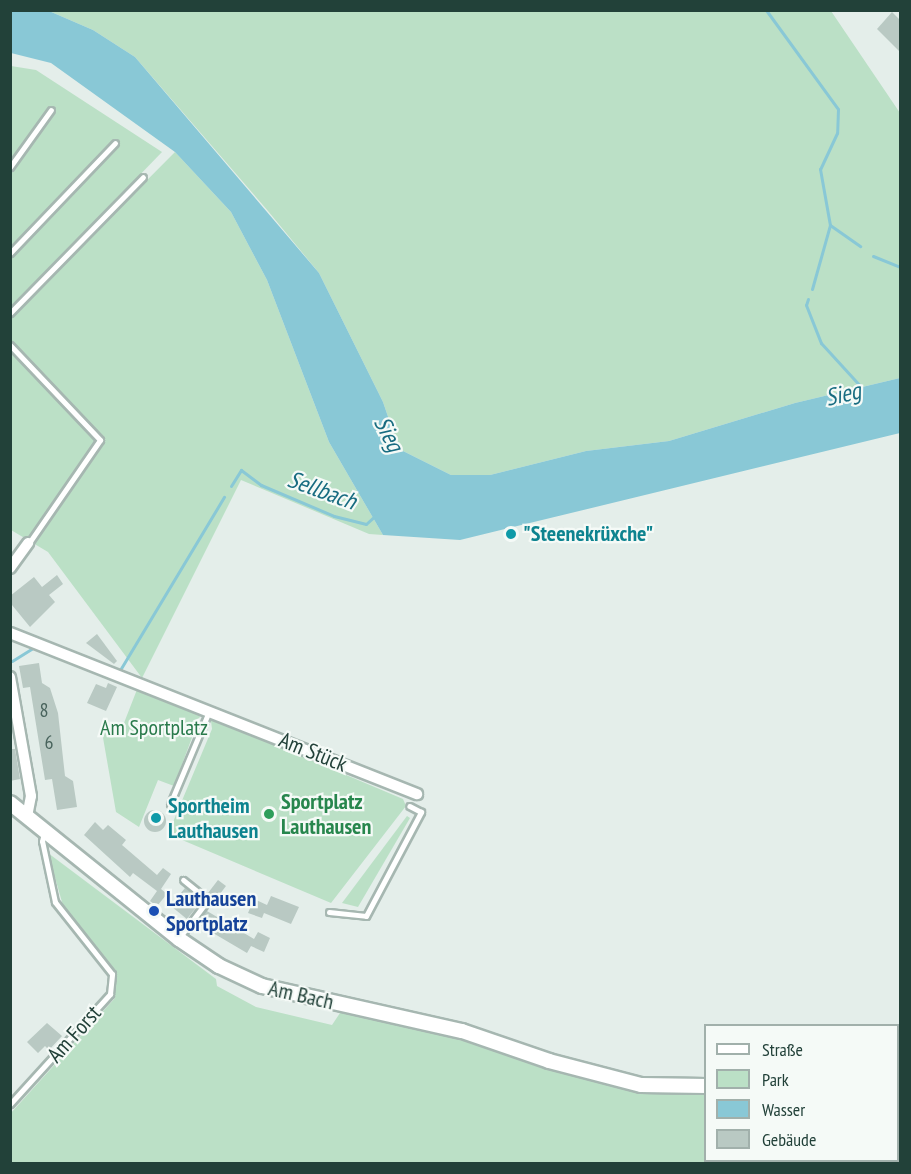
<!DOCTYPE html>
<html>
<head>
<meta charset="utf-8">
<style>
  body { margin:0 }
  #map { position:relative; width:911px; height:1174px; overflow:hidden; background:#e4eeea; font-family:"PT Sans Narrow",sans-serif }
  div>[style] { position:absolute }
  .green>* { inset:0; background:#bbe0c6 }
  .water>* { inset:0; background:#89c8d6 }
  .stream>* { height:3px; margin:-1.5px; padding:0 1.5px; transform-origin:1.5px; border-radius:1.5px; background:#89c8d6 }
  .building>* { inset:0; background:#b9c9c3; transform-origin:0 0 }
  .round { border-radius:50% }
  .roads { filter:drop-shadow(2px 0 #a6b7b1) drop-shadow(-2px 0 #a6b7b1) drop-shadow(0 2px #a6b7b1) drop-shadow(0 -2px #a6b7b1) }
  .service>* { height:5px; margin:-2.5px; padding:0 2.5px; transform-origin:2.5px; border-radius:2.5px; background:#fff }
  .minor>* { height:10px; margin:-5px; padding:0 5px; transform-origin:5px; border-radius:5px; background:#fff }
  .tertiary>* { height:14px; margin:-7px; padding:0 7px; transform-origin:7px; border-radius:7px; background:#fff }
  .dots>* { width:16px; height:16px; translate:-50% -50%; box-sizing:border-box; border:3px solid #f5faf7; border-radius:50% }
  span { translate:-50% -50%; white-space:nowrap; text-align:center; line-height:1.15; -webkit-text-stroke:4.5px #f5faf7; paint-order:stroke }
  .number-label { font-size:20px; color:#48635c }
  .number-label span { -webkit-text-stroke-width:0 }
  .culture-label { font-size:22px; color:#0d838f; font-weight:700 }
  .left { translate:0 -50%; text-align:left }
  .park-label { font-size:22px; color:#297a4b }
  .street-label { font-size:22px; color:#224139 }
  .leisure-label { font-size:22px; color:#27864d; font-weight:700 }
  .transit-label { font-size:22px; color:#164399; font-weight:700 }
  .water-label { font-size:24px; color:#186c81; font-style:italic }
  .frame { position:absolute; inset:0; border:12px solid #224139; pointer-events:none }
  .legend { position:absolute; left:704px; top:1024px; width:195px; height:138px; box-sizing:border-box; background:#f5faf7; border:2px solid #a1b0ab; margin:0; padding:8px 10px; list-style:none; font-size:18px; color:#224139 }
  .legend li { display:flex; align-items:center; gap:12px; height:30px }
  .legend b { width:30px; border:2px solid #a1b0ab }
</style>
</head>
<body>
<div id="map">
  <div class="green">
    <div style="clip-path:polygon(49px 11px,831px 11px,900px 113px,900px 378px,795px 403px,669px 441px,586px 451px,490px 475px,451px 475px,399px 449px,383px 402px,319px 273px,268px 211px,135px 57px,93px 30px)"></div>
    <div style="clip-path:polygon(11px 66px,36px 70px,162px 152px,11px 308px)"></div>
    <div style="clip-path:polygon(175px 152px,231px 212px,267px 280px,329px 442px,383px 535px,369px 534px,241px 480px,142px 678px,48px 552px,11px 530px,11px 317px)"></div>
    <div style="clip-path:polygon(138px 687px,403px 799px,406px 806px,331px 903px,168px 834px,212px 729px,211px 721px,200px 716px,174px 786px,158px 780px,139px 827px,116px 812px,102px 732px,122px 728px)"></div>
    <div style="clip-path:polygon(407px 816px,410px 818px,358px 907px,342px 903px)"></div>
    <div style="clip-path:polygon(48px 853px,216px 979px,217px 986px,256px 1007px,332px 1025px,342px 1010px,641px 1086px,705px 1087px,706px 1160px,898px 1160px,900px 1088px,900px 1163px,11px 1163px,10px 1114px,115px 998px,114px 976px,64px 909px)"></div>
  </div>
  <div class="water">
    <div style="clip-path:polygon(10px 11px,49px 11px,93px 30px,135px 57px,319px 273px,383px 402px,399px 449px,451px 475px,490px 475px,586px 451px,669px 441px,795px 403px,900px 378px,900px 433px,460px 540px,383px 535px,329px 442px,267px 280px,231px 212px,175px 152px,51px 63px,11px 53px)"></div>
  </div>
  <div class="stream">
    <div style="left:766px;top:10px;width:122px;rotate:54deg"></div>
    <div style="left:838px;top:109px;width:24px;rotate:92deg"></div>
    <div style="left:837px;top:133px;width:40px;rotate:115deg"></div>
    <div style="left:820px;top:169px;width:57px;rotate:79.9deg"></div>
    <div style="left:830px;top:225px;width:37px;rotate:35deg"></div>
    <div style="left:873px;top:256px;width:29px;rotate:22deg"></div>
    <div style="left:812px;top:289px;width:66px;rotate:-74.3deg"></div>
    <div style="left:808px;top:299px;width:6px;rotate:108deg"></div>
    <div style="left:806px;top:305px;width:41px;rotate:68.5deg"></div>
    <div style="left:821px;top:343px;width:62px;rotate:47.6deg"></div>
    <div style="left:231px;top:486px;width:19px;rotate:-58deg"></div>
    <div style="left:241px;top:470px;width:25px;rotate:37deg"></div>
    <div style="left:261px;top:485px;width:79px;rotate:23deg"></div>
    <div style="left:334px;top:516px;width:33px;rotate:14deg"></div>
    <div style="left:366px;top:524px;width:12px;rotate:-42deg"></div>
    <div style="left:12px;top:661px;width:26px;rotate:-32deg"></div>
    <div style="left:120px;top:670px;width:202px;rotate:-59deg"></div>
  </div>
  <div class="building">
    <div style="clip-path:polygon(892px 12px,900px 20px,900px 52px,877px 29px)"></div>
    <div style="clip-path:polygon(57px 575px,63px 584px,49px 595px,55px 602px,30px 627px,12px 605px,10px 596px,34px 577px,42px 587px)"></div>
    <div style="clip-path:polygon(97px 634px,117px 661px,114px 664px,86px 643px)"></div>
    <div style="clip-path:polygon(39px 663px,42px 683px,50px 688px,58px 713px,65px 776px,73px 781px,77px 807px,57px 810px,52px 779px,45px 780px,30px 687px,23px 688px,19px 666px)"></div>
    <div style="clip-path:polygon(108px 683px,117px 687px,106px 711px,87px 703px,96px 684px,106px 688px)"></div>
    <div style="clip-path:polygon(10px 749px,15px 749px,20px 779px,10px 781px)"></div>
    <div class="round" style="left:144px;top:810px;width:22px;height:22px"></div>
    <div style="clip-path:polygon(95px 822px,103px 830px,108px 825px,126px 840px,122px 845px,157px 875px,163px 868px,171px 874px,161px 889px,167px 894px,157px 906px,150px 901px,157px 891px,133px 873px,130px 877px,84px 835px)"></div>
    <div style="clip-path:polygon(218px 880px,226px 886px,207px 911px,254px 939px,258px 932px,270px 938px,264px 952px,251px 946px,247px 953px,196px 923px,212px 902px,208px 893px)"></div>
    <div style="left:185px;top:888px;width:21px;height:23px;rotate:39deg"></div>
    <div style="clip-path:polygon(271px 896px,299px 907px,291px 924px,264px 913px,262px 918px,248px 913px,254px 899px,267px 905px)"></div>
    <div style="clip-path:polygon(47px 1023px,62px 1036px,49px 1050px,45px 1046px,38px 1053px,27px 1042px)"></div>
  </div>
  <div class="roads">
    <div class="service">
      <div style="left:10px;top:167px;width:70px;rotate:-54.3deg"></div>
      <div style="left:10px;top:253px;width:152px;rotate:-46.3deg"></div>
      <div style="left:10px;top:313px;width:190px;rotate:-45.6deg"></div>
      <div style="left:10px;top:345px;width:131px;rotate:46.5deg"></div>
      <div style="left:100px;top:440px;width:125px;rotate:124.6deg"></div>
      <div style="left:170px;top:804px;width:101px;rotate:-67.2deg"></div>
      <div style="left:329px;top:912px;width:37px;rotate:6deg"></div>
      <div style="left:366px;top:916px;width:118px;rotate:-62.1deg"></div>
      <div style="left:421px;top:812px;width:13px;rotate:-153deg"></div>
      <div style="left:179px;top:938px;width:48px;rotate:-52.7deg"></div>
      <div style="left:208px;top:900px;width:32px;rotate:-141deg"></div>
      <div style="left:10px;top:1104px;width:149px;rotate:-47.7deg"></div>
      <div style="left:110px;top:994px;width:20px;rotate:-84deg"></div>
      <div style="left:112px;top:974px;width:92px;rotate:-128.4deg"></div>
      <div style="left:55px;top:902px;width:62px;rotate:-102deg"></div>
      <div style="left:42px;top:841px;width:8px;rotate:-76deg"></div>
    </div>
    <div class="minor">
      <div style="left:10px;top:568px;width:31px;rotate:-54deg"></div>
      <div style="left:10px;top:633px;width:438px;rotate:21.6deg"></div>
      <div style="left:10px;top:677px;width:121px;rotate:80deg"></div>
      <div style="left:31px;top:796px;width:20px;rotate:101deg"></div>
    </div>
    <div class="tertiary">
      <div style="left:10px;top:803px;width:217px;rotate:38.8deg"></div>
      <div style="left:179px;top:939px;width:48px;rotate:34deg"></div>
      <div style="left:219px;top:966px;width:47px;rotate:24.9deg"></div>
      <div style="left:262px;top:986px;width:205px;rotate:12.7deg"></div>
      <div style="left:462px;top:1031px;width:92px;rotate:19deg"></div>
      <div style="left:549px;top:1061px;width:95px;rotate:14.6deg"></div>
      <div style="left:641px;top:1085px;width:65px;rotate:0.9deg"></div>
      <div style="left:898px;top:1083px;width:2px"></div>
    </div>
  </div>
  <div class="dots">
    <div style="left:511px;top:534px;background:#0f9aa8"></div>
    <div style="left:269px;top:814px;background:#2e9e5b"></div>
    <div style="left:156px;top:818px;background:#0f9aa8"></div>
    <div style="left:154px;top:911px;background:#1a4fb4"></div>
  </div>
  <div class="number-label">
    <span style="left:44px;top:710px">8</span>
    <span style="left:49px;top:742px">6</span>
  </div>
  <div class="culture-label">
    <span class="left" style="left:523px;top:534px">"Steenekrüxche"</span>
    <span class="left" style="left:168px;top:818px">Sportheim<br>Lauthausen</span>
  </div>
  <div class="park-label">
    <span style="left:154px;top:728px">Am Sportplatz</span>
  </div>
  <div class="street-label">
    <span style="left:313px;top:752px;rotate:22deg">Am Stück</span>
    <span style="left:301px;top:995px;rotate:13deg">Am Bach</span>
    <span style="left:74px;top:1034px;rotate:-48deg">Am Forst</span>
  </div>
  <div class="leisure-label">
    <span class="left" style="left:281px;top:814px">Sportplatz<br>Lauthausen</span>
  </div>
  <div class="transit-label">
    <span class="left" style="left:166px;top:911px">Lauthausen<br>Sportplatz</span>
  </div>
  <div class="water-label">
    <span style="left:843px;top:394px;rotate:-13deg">Sieg</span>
    <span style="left:389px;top:434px;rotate:63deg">Sieg</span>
    <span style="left:322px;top:490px;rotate:20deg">Sellbach</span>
  </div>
  <div class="frame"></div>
  <ul class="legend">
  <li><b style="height:8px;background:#fff"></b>Straße</li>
  <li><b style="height:16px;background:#bbe0c6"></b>Park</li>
  <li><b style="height:16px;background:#89c8d6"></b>Wasser</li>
  <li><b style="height:16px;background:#b9c9c3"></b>Gebäude</li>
  </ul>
</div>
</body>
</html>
